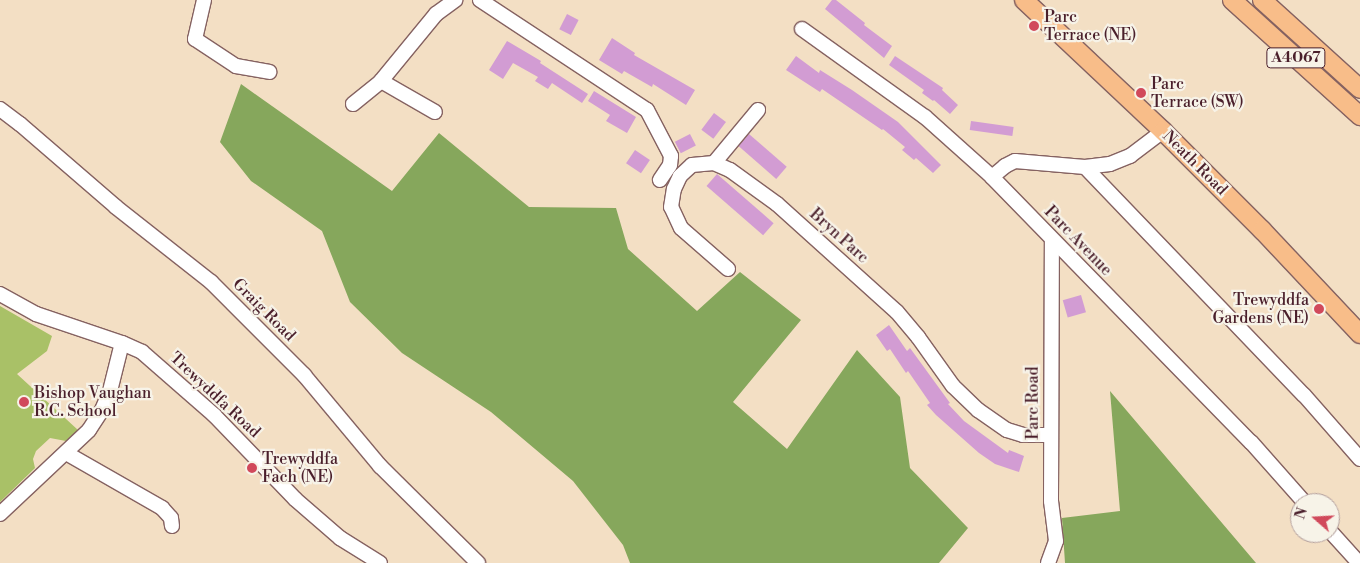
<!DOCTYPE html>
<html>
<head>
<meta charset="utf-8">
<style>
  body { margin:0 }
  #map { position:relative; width:1360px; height:563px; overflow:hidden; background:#f3dfc4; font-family:"Libre Bodoni",serif }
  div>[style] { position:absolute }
  .green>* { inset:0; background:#a9c167 }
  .forest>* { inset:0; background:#86a75c }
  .building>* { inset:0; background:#d29cd3; transform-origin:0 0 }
  .roads { filter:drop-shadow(1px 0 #856261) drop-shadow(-1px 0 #856261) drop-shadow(0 1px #856261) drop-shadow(0 -1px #856261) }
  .minor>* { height:14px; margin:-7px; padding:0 7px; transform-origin:7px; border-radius:7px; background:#fff }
  .major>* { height:18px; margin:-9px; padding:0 9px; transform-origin:9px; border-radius:9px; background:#f8bd89 }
  .dots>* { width:14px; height:14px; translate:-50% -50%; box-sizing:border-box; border:2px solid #f7f3e8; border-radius:50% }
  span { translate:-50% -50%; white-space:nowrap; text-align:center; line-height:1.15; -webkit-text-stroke:4.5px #f7f3e8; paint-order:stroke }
  .shield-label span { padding:1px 4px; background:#f7f3e8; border:1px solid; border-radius:4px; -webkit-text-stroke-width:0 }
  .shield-label { font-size:15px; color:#4a1f2b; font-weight:700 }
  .poi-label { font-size:16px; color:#4a1f2b }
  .left { translate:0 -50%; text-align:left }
  .right { translate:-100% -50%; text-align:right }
  .street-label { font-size:16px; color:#4a1f2b }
  .north { position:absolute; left:1290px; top:493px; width:50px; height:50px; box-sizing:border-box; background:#f7f3e8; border:1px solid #b29e9c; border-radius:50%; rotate:289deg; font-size:14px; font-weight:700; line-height:20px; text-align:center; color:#4a1f2b }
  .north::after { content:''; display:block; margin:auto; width:18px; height:22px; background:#d1495b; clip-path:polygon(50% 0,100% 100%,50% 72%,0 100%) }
</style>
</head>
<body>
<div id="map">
  <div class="green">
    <div style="clip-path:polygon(0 306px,52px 336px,47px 351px,17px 374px,78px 430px,66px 441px,50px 438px,36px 451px,33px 459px,35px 468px,0 502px)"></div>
  </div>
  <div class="forest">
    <div style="clip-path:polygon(241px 84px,392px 191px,439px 133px,529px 207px,616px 208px,628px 249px,697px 311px,740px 272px,801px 320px,733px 402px,787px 449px,857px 350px,900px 397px,910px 468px,968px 528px,939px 563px,630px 563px,623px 545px,573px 481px,491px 412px,402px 353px,350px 302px,322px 231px,251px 181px,220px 142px)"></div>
    <div style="clip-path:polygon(1110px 391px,1256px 563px,1065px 563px,1062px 518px,1120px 511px)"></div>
  </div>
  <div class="building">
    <div style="clip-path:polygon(832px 0,836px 0,865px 23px,864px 25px,892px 46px,884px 58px,825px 9px)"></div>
    <div style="left:567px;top:14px;width:13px;height:17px;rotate:27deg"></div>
    <div style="clip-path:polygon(612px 38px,635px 53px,634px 55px,695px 90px,686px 105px,653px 84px,652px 87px,624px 71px,622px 74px,599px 60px)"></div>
    <div style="clip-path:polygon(507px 41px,541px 61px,540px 63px,588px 94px,582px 103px,552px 83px,548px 89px,535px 81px,538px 77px,513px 63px,503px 79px,489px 70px)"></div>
    <div style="clip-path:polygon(796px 56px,819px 73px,820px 70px,852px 90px,898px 122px,941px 165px,933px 173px,916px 158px,914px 160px,902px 150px,905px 147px,883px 129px,882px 130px,822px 89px,820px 92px,786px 70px)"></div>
    <div style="clip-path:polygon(895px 56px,943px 88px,942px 90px,958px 105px,950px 114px,934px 100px,933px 101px,922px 93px,924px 90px,889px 65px)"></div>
    <div style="clip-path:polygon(594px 91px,636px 117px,627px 133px,606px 121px,610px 115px,588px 101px)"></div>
    <div style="left:714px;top:113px;width:15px;height:21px;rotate:37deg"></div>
    <div style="left:971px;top:121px;width:43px;height:9px;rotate:8deg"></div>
    <div style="left:690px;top:134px;width:13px;height:17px;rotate:63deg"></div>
    <div style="left:749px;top:134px;width:50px;height:16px;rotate:41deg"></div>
    <div style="left:635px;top:150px;width:18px;height:16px;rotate:34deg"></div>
    <div style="left:717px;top:174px;width:75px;height:16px;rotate:41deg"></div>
    <div style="left:1081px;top:295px;width:18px;height:19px;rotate:74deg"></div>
    <div style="clip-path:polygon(889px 325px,907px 351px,910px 348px,950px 403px,948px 404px,964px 421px,1008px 453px,1009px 450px,1024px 456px,1019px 472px,995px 464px,979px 453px,936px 415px,927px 405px,930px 403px,908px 371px,906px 373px,890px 349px,887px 351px,876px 335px)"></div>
  </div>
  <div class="roads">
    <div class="minor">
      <div style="left:204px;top:0;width:40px;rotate:103deg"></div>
      <div style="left:195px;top:39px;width:49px;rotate:33.4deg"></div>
      <div style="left:236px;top:66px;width:34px;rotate:10deg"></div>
      <div style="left:480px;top:0;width:200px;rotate:33.4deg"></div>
      <div style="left:647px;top:110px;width:52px;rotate:62.4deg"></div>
      <div style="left:671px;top:156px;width:9px;rotate:96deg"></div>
      <div style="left:670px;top:165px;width:18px;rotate:124deg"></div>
      <div style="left:802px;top:29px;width:151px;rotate:35.6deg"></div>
      <div style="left:925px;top:117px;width:90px;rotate:41.8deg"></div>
      <div style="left:992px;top:177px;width:371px;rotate:45.7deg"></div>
      <div style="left:1251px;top:442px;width:81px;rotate:48.5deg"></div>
      <div style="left:381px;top:81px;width:62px;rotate:29.9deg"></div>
      <div style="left:353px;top:104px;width:36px;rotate:-39deg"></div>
      <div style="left:381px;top:81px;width:87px;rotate:-50.6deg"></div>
      <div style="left:436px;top:14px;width:24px;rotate:-36deg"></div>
      <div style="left:0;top:109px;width:25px;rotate:37deg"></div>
      <div style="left:20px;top:124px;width:127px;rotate:40.8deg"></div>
      <div style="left:116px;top:207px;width:121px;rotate:38.3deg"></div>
      <div style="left:211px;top:282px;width:132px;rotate:45deg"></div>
      <div style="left:304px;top:375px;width:119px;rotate:50.1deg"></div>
      <div style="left:380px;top:466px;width:138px;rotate:44.7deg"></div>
      <div style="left:714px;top:163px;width:69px;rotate:-50.3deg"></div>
      <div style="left:1085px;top:167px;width:316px;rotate:46.2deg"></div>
      <div style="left:1304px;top:395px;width:85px;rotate:48.8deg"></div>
      <div style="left:992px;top:177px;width:17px;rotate:-40deg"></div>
      <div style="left:1005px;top:166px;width:11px;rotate:-27deg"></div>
      <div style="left:1015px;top:161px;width:70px;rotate:4.9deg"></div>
      <div style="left:1085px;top:167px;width:25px;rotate:-7deg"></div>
      <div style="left:1110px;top:164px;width:22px;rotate:-22deg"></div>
      <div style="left:1130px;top:156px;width:41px;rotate:-37.1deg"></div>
      <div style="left:728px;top:269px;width:62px;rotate:-138.9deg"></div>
      <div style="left:681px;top:228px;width:23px;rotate:-115deg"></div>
      <div style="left:671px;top:207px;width:18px;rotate:-81deg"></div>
      <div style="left:674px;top:189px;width:14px;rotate:-65deg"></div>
      <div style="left:680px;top:176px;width:16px;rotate:-43deg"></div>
      <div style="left:692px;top:165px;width:22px;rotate:-5deg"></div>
      <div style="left:714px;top:163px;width:17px;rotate:24deg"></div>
      <div style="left:730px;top:170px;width:58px;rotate:35.9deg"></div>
      <div style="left:777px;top:204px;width:161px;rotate:42deg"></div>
      <div style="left:897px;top:312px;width:33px;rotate:50deg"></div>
      <div style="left:918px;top:337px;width:60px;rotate:54.5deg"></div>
      <div style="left:953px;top:386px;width:35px;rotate:44deg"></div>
      <div style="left:978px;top:410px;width:35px;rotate:35deg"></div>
      <div style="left:1007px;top:430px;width:17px;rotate:17deg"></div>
      <div style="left:1023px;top:435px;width:27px"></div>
      <div style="left:0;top:294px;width:41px;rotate:29.1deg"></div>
      <div style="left:36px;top:314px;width:91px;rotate:18.6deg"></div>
      <div style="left:122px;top:343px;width:22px;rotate:24deg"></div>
      <div style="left:142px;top:352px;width:96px;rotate:41.2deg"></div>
      <div style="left:214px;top:415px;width:117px;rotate:46deg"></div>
      <div style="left:295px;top:499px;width:60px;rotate:40.9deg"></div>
      <div style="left:340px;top:538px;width:47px;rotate:32deg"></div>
      <div style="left:66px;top:453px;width:111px;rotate:29.8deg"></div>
      <div style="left:162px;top:508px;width:13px;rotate:48deg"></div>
      <div style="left:171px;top:518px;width:8px;rotate:83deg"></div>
      <div style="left:0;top:514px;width:122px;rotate:-43.3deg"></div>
      <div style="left:89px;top:430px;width:24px;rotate:-57deg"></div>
      <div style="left:102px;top:410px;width:21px;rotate:-67deg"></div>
      <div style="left:110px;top:391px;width:49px;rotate:-76deg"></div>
      <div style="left:1330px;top:531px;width:43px;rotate:47.8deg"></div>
      <div style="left:1048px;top:563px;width:23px;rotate:-70deg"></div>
      <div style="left:1056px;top:541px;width:40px;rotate:-97.1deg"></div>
      <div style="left:1051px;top:501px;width:260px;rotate:-89.8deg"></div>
    </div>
    <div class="major">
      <div style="left:1024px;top:0;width:191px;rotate:43.3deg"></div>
      <div style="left:1163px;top:131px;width:140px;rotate:45deg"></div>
      <div style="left:1262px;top:230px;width:143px;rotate:46.7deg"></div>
      <div style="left:1232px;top:0;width:173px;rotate:42.2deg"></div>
      <div style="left:1262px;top:0;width:132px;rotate:42.2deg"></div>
    </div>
  </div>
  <div class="dots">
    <div style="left:1034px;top:26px;background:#d1495b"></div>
    <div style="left:1141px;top:93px;background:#d1495b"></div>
    <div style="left:1319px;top:309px;background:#d1495b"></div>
    <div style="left:24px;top:402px;background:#d1495b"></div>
    <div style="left:252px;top:468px;background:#d1495b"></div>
  </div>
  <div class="shield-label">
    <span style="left:1296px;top:58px">A4067</span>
  </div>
  <div class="poi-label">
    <span class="left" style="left:1044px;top:26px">Parc<br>Terrace (NE)</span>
    <span class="left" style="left:1151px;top:93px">Parc<br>Terrace (SW)</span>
    <span class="right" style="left:1309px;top:309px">Trewyddfa<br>Gardens (NE)</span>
    <span class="left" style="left:34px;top:402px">Bishop Vaughan<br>R.C. School</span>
    <span class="left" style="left:262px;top:468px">Trewyddfa<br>Fach (NE)</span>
  </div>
  <div class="street-label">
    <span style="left:1195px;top:163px;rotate:45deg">Neath Road</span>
    <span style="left:839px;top:236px;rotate:42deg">Bryn Parc</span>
    <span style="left:1078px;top:241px;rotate:46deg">Parc Avenue</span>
    <span style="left:264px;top:310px;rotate:45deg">Graig Road</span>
    <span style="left:215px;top:395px;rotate:43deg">Trewyddfa Road</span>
    <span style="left:1033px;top:403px;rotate:-90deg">Parc Road</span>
  </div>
  <div class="north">N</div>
</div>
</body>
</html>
